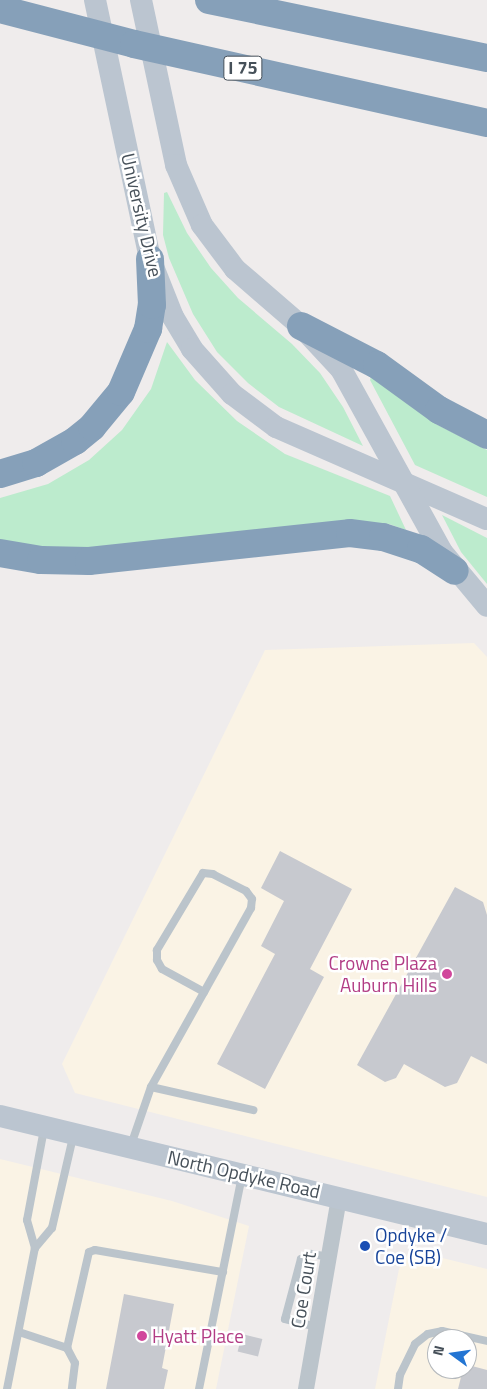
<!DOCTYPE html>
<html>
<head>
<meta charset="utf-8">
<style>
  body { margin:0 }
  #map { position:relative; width:487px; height:1389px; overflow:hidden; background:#efecec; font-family:"Titillium Web",sans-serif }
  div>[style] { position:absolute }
  .commercial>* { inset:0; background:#faf3e5 }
  .green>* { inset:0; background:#bcebcd }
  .building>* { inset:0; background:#c7c9cf; transform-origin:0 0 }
  .lane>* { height:8px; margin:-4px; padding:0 4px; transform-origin:4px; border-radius:4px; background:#bbc4cb }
  .street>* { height:16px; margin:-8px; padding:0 8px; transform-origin:8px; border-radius:8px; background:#bbc4cb }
  .secondary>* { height:22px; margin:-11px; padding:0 11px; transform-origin:11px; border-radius:11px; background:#bbc5d0 }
  .highway>* { height:28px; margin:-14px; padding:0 14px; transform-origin:14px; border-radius:14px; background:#86a0b9 }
  .dots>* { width:14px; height:14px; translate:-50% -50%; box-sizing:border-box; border:2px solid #fff; border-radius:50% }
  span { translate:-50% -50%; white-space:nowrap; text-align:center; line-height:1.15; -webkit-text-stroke:5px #fff; paint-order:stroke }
  .shield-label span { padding:1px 4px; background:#fff; border:1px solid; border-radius:4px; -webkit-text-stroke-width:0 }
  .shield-label { font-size:18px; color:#465059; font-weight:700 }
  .street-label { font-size:19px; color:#465059 }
  .hotel-label { font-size:19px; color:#b23c85 }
  .right { translate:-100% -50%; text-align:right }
  .left { translate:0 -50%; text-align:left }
  .transit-label { font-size:19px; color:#164399 }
  .north { position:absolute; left:427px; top:1329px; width:50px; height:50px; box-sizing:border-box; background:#fff; border:1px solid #b5b9bd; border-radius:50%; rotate:284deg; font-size:14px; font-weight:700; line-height:20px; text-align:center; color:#465059 }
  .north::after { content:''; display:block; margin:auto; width:18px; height:22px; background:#2375d3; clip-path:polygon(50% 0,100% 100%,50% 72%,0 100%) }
</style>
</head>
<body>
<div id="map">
  <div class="commercial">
    <div style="clip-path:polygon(474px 643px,487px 657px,487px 1197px,75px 1093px,62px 1064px,265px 650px)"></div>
    <div style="clip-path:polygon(0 1159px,172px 1201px,249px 1226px,216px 1389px,0 1389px)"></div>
    <div style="clip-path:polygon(evenodd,410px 1250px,487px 1269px,487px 1389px,375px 1389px,399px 1269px,410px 1250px,437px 1339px,467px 1339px,467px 1369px,437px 1369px,437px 1339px)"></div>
  </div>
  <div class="green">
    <div style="clip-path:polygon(167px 192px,187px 233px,211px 268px,238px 298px,292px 344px,320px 373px,343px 407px,363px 446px,279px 407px,248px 383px,217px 352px,193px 314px,169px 258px,163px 235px,164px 193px)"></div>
    <div style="clip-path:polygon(167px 342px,195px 380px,237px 421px,285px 454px,390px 496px,406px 530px,389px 524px,352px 521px,75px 551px,0 542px,0 498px,48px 484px,89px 460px,122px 430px,151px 389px)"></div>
    <div style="clip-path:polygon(371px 377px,434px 423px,487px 450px,487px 497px,415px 465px,370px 380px)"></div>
    <div style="clip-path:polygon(442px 515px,487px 538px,487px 584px,461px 552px)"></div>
  </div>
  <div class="building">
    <div style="clip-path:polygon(280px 851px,352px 889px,310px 969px,324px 977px,265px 1089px,217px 1064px,275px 954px,261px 946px,284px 901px,261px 888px)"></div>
    <div style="clip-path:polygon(455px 887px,483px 902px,487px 915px,487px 1064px,471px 1056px,457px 1083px,445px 1087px,404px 1064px,396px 1078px,385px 1082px,357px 1065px)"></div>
    <div style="clip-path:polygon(124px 1294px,174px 1304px,162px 1368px,168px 1370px,164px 1389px,106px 1389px)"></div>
    <div style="left:242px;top:1334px;width:21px;height:18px;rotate:14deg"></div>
    <div style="clip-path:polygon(472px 1366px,487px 1370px,487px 1389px,458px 1389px,463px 1369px,471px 1369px)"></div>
  </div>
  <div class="lane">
    <div style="left:151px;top:1087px;width:205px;rotate:-60.8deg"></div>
    <div style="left:251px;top:908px;width:9px;rotate:-84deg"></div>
    <div style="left:252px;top:899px;width:10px;rotate:-127deg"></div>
    <div style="left:246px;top:891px;width:37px;rotate:-153deg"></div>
    <div style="left:213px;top:874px;width:10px;rotate:-174deg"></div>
    <div style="left:203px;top:873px;width:90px;rotate:120.9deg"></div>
    <div style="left:157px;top:950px;width:10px;rotate:90deg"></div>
    <div style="left:157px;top:960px;width:10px;rotate:61deg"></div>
    <div style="left:162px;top:969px;width:48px;rotate:28.7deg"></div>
    <div style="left:131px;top:1145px;width:61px;rotate:-71deg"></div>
    <div style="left:151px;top:1087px;width:105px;rotate:12.7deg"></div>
    <div style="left:35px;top:1248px;width:26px;rotate:-50deg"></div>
    <div style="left:52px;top:1228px;width:93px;rotate:-77deg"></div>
    <div style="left:317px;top:1327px;width:33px;rotate:-166deg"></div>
    <div style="left:285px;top:1319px;width:62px;rotate:-75.1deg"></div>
    <div style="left:301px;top:1259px;width:11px;rotate:-27deg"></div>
    <div style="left:311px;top:1254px;width:18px;rotate:9deg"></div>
    <div style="left:19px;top:1332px;width:51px;rotate:18.4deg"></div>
    <div style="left:67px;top:1348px;width:17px;rotate:62deg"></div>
    <div style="left:75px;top:1363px;width:26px;rotate:97deg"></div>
    <div style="left:67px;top:1348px;width:98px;rotate:-77.1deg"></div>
    <div style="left:89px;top:1252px;width:6px;rotate:-18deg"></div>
    <div style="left:95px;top:1250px;width:130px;rotate:9.8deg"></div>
    <div style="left:7px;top:1389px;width:144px;rotate:-78.8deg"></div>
    <div style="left:35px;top:1248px;width:29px;rotate:-106deg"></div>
    <div style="left:27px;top:1220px;width:93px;rotate:-79.4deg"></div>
    <div style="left:199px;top:1389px;width:217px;rotate:-78.6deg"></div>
    <div style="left:398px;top:1389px;width:14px;rotate:-82deg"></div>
    <div style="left:400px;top:1375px;width:34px;rotate:-64deg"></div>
    <div style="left:415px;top:1344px;width:16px;rotate:-38deg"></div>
    <div style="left:428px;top:1334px;width:14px;rotate:-12deg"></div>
    <div style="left:442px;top:1331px;width:46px;rotate:12.5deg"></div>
  </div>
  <div class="street">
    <div style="left:306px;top:1389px;width:195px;rotate:-80.2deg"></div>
  </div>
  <div class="secondary">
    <div style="left:95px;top:0;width:265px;rotate:78deg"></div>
    <div style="left:150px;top:259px;width:62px;rotate:68.4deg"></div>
    <div style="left:173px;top:317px;width:37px;rotate:59deg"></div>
    <div style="left:192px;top:349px;width:60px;rotate:48.4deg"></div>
    <div style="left:232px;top:394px;width:55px;rotate:36.9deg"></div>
    <div style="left:276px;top:427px;width:230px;rotate:23.6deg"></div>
    <div style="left:141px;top:0;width:169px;rotate:78deg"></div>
    <div style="left:176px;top:165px;width:65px;rotate:66.6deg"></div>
    <div style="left:202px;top:225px;width:55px;rotate:53.1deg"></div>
    <div style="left:235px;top:269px;width:87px;rotate:40.8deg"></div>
    <div style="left:301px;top:326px;width:59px;rotate:47.1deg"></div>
    <div style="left:341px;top:369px;width:209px;rotate:61.1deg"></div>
    <div style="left:442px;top:552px;width:70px;rotate:50.2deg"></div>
    <div style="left:0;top:1116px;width:501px;rotate:13.62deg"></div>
  </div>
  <div class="highway">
    <div style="left:209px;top:0;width:284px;rotate:11.8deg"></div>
    <div style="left:0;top:9px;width:138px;rotate:14.6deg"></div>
    <div style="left:134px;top:44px;width:362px;rotate:12.6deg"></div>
    <div style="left:301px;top:326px;width:85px;rotate:27.2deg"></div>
    <div style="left:377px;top:365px;width:77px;rotate:36deg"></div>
    <div style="left:439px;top:410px;width:54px;rotate:27.5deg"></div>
    <div style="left:0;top:474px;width:38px;rotate:-17deg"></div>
    <div style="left:36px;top:463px;width:45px;rotate:-29.4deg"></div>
    <div style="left:75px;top:441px;width:22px;rotate:-39deg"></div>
    <div style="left:92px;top:427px;width:45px;rotate:-50.4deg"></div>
    <div style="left:121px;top:392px;width:69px;rotate:-66.8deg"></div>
    <div style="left:148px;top:329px;width:24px;rotate:-81deg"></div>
    <div style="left:152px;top:305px;width:46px;rotate:-92.5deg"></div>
    <div style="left:0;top:553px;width:42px;rotate:9.7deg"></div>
    <div style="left:41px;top:560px;width:48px;rotate:1.2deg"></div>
    <div style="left:89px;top:561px;width:262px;rotate:-6.1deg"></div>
    <div style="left:350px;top:533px;width:33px;rotate:7deg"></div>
    <div style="left:383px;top:537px;width:40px;rotate:18deg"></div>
    <div style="left:421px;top:549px;width:40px;rotate:32.9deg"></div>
  </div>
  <div class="dots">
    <div style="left:447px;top:974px;background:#d1479c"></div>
    <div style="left:365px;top:1246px;background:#1a4fb4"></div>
    <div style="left:142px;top:1336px;background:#d1479c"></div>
  </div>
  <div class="shield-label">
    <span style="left:243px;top:68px">I 75</span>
  </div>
  <div class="street-label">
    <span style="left:142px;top:215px;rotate:77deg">University Drive</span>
    <span style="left:244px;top:1174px;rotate:13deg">North Opdyke Road</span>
    <span style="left:303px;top:1290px;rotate:-81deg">Coe Court</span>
  </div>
  <div class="hotel-label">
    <span class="right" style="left:437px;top:974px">Crowne Plaza<br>Auburn Hills</span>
    <span class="left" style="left:152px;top:1336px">Hyatt Place</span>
  </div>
  <div class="transit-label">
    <span class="left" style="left:375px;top:1246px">Opdyke /<br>Coe (SB)</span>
  </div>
  <div class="north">N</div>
</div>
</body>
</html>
